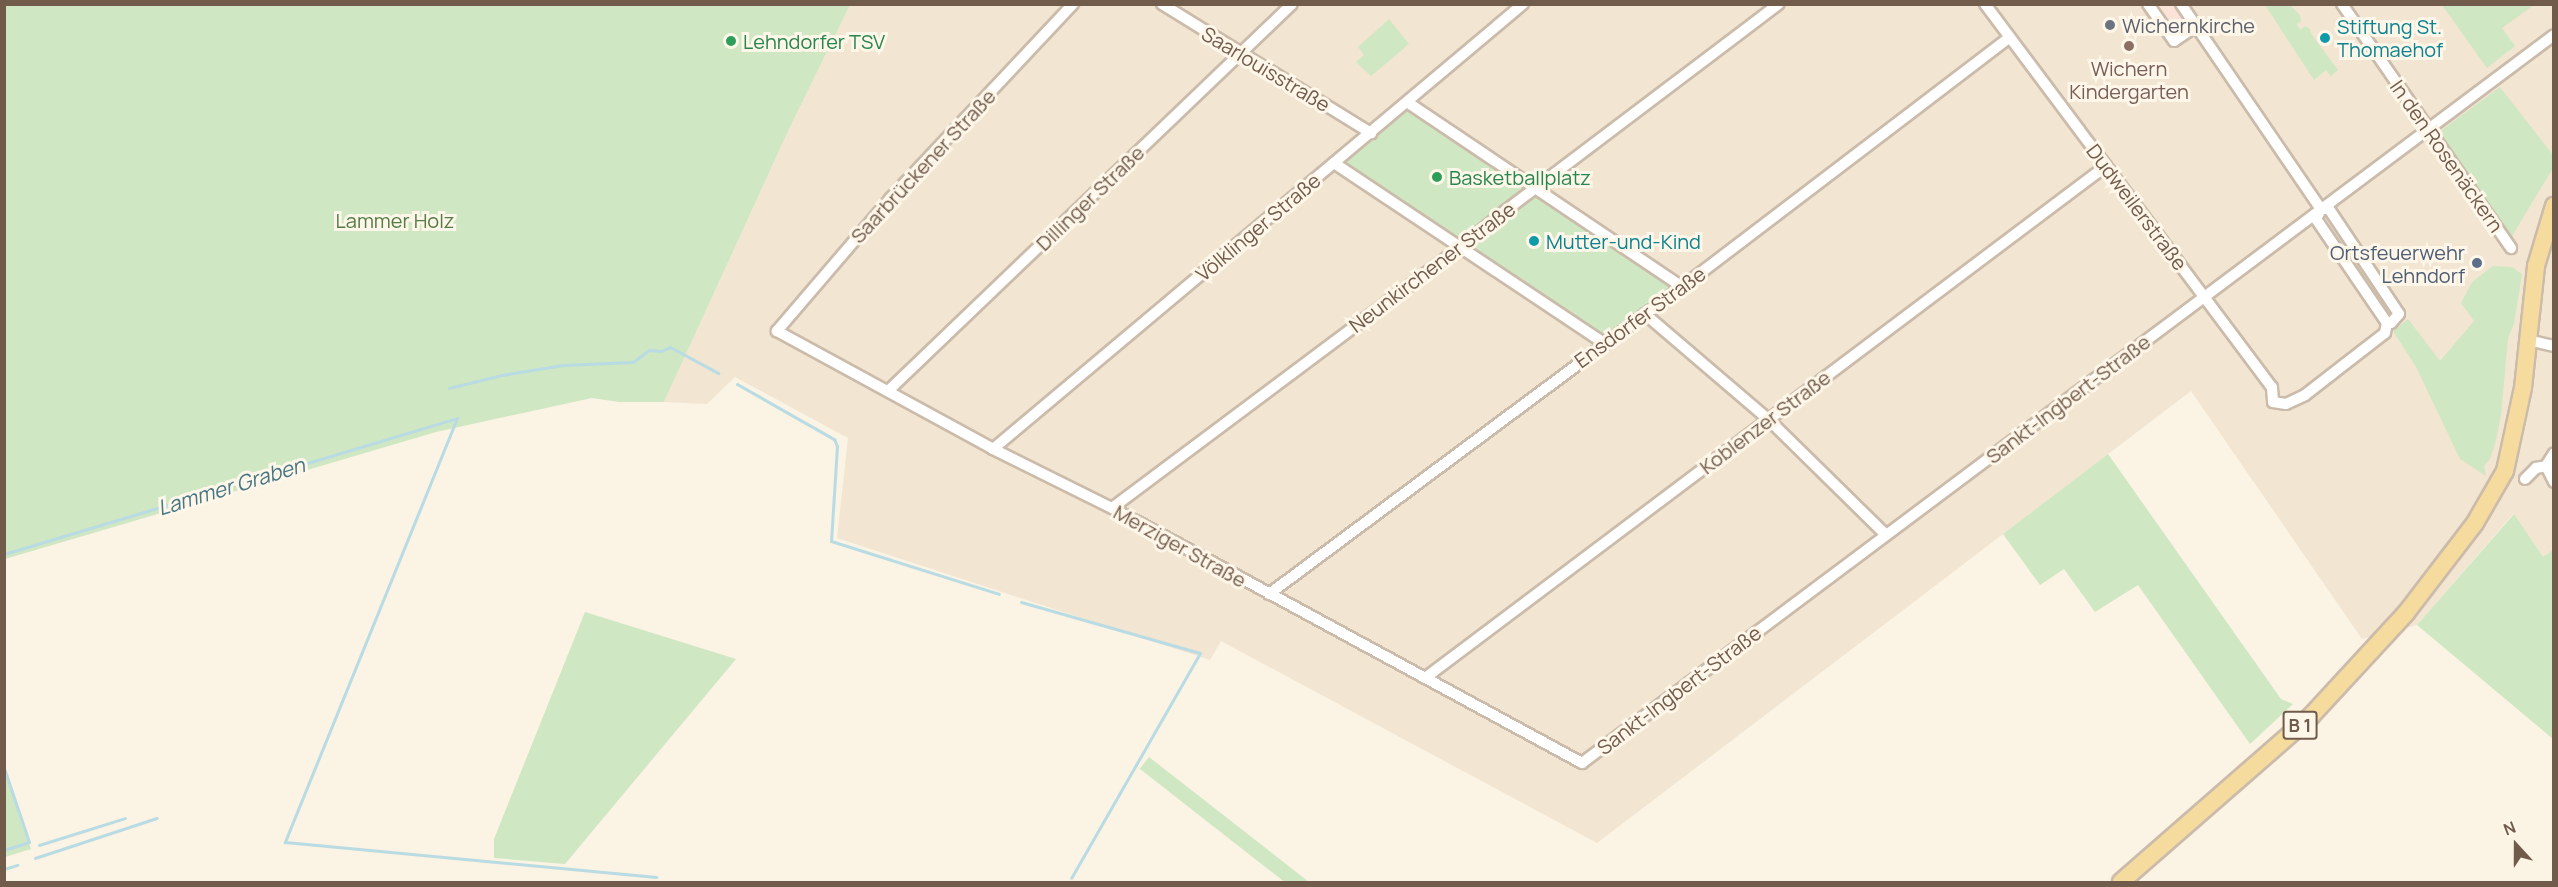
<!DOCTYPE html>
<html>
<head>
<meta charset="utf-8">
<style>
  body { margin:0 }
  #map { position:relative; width:2558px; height:887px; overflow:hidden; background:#fbf3e3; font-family:Manrope,sans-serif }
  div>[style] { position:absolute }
  .residential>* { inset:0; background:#f2e5d2 }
  .commercial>* { inset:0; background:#fbe4d7 }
  .green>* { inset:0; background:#cfe7c3; transform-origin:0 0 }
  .stream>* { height:3px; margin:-1.5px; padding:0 1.5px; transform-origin:1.5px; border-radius:1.5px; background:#b9dbe3 }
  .roads { filter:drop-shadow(2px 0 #cbbbaa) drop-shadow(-2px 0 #cbbbaa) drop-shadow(0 2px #cbbbaa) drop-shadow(0 -2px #cbbbaa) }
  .minor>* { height:10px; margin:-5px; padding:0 5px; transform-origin:5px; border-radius:5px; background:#fff }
  .primary>* { height:16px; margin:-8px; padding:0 8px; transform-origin:8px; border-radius:8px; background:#f6db9f }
  .dots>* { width:16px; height:16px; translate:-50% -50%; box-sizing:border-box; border:3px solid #fef7e9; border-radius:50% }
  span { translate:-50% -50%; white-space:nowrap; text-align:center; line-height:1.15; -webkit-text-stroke:6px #fef7e9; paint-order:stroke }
  .shield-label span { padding:2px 4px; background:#fef7e9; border:2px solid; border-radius:4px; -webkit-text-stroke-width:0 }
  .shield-label { font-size:18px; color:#715b4b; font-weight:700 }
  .worship-label { font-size:20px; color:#5b616d }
  .left { translate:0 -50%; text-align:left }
  .culture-label { font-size:20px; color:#0d838f }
  .leisure-label { font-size:20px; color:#27864d }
  .education-label { font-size:20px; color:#785e54 }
  .street-label { font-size:20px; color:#715b4b }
  .park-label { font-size:20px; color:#547c46 }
  .service-label { font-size:20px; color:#4e5e75 }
  .right { translate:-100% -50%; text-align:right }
  .water-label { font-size:21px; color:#467684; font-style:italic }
  .frame { position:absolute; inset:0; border:6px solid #715b4b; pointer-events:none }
  .north { position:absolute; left:2486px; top:815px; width:60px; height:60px; -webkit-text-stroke:4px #fef7e9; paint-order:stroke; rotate:339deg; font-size:16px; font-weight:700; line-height:24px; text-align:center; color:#715b4b }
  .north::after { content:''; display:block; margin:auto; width:21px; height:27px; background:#715b4b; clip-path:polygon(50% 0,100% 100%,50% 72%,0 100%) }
</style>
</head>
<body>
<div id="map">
  <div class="residential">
    <div style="clip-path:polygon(850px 5px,2553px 5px,2553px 550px,2543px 557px,2513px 514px,2417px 625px,2362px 639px,2191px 391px,1597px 843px,1221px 641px,1210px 660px,837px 538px,848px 438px,735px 377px,707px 404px,664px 402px,790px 127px)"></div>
  </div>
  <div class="commercial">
    <div style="clip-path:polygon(2145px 5px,2181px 5px,2199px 31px,2174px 48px)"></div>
  </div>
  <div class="green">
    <div style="clip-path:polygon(5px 4px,849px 4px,850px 5px,790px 127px,664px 402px,619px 402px,592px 398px,436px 432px,5px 559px)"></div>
    <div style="clip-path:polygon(2265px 5px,2290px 5px,2300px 15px,2301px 21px,2297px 24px,2300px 30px,2305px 26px,2310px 29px,2312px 35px,2338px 70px,2331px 76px,2326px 70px,2314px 80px)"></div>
    <div style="clip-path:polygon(2442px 5px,2534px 5px,2502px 28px,2515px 46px,2487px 68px)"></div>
    <div style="clip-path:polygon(1389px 19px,1409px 44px,1371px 76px,1356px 62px,1364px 55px,1358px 47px)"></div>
    <div style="clip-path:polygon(2500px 87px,2553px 155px,2553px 168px,2512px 236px,2439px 132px)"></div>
    <div style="clip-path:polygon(1407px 102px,1682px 287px,1604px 343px,1334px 163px)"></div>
    <div style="clip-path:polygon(2493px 266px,2512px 267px,2522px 274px,2514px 324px,2508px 338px,2501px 416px,2495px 444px,2490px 459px,2484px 466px,2486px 476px,2460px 459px,2416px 367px,2393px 331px,2408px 319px,2440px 361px,2474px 321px,2461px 303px,2472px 282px)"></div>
    <div style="clip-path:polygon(2108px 454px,2281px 699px,2293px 704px,2250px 744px,2138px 585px,2095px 612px,2064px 569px,2040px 585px,2003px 534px)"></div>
    <div style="clip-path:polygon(2514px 514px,2543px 557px,2553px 550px,2553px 739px,2417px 625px)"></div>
    <div style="clip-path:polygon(585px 612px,736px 659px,565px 864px,494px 858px,494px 839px)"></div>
    <div style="left:1149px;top:757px;width:203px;height:15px;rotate:38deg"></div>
    <div style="clip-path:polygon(4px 767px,31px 849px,5px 857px,4px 857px)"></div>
  </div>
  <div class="stream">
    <div style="left:737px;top:384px;width:112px;rotate:29.6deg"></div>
    <div style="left:834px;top:439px;width:8px;rotate:67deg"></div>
    <div style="left:837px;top:446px;width:95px;rotate:93.6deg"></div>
    <div style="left:831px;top:541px;width:176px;rotate:17.5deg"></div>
    <div style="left:449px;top:388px;width:55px;rotate:-13.8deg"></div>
    <div style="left:502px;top:375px;width:62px;rotate:-9.3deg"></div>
    <div style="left:563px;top:365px;width:70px;rotate:-2.5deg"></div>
    <div style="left:633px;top:362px;width:20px;rotate:-37deg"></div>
    <div style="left:649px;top:350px;width:12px;rotate:5deg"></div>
    <div style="left:661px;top:351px;width:10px;rotate:-24deg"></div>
    <div style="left:670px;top:347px;width:55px;rotate:28.4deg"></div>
    <div style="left:457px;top:418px;width:458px;rotate:112.1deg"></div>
    <div style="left:285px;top:842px;width:373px;rotate:5.4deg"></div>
    <div style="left:4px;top:554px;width:473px;rotate:-16.7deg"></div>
    <div style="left:1021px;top:602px;width:186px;rotate:15.9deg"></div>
    <div style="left:1200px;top:653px;width:259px;rotate:119.8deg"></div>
    <div style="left:4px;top:768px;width:78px;rotate:71.3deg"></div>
    <div style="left:29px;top:842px;width:26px;rotate:162deg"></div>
    <div style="left:39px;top:845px;width:90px;rotate:-17.4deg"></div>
    <div style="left:35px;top:858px;width:128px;rotate:-18.2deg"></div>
    <div style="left:4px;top:869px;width:14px;rotate:-17deg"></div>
  </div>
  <div class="roads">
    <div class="minor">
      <div style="left:1073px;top:4px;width:267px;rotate:133.2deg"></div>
      <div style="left:890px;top:199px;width:174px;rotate:130.6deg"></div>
      <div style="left:777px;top:331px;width:246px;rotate:28.6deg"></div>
      <div style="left:993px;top:449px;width:133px;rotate:26.4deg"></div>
      <div style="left:1112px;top:508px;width:535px;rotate:28.48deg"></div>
      <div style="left:1582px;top:763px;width:1214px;rotate:-36.83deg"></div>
      <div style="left:1162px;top:4px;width:246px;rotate:31.7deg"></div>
      <div style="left:1985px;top:4px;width:479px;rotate:53.2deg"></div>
      <div style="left:2272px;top:387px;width:15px;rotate:86deg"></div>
      <div style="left:2273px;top:402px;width:13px;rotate:9deg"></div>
      <div style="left:2286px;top:404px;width:21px;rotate:-25deg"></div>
      <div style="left:2305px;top:395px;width:101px;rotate:-37.8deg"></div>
      <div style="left:2385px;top:333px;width:10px;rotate:-79deg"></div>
      <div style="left:2148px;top:4px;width:45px;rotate:54.9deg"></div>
      <div style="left:2174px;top:41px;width:27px;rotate:-34deg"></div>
      <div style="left:2181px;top:4px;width:248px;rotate:55.7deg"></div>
      <div style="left:2321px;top:209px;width:8px"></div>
      <div style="left:2329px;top:209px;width:126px;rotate:56.3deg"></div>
      <div style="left:2399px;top:314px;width:12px;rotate:132deg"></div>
      <div style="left:2391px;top:323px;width:4px;rotate:180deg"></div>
      <div style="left:2387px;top:323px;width:126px;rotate:-124.3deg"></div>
      <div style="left:2316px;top:219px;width:11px;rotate:-63deg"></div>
      <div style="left:2342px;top:4px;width:297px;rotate:55.3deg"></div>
      <div style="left:1407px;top:102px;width:331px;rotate:33.9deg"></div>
      <div style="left:1334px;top:163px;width:324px;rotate:33.7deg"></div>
      <div style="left:1645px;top:314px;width:162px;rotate:40.5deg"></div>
      <div style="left:1768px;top:419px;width:165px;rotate:44.5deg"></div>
      <div style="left:2528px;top:340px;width:27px;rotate:13deg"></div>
      <div style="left:888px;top:391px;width:559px;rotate:-43.77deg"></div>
      <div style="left:993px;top:449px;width:692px;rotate:-40.02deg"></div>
      <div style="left:2546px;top:466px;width:18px;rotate:63deg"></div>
      <div style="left:2525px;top:479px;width:16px;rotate:-45deg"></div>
      <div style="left:2536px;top:468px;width:10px;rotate:-11deg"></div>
      <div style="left:2546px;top:466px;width:15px;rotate:-58deg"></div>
      <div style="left:1112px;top:508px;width:436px;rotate:-36.8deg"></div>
      <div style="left:1461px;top:247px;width:57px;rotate:-39.3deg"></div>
      <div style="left:1505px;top:211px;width:343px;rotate:-37.1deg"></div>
      <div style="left:1269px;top:594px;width:515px;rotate:-36.62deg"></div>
      <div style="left:1682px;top:287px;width:412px;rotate:-37.3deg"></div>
      <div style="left:1425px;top:678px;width:852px;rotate:-36.94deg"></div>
    </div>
    <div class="primary">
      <div style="left:2121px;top:882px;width:252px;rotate:-41.1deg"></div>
      <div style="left:2311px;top:716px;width:140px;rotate:-47.3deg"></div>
      <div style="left:2406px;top:613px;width:113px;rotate:-52.5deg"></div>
      <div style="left:2475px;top:523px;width:60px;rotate:-60deg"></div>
      <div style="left:2505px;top:471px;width:85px;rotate:-77.8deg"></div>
      <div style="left:2523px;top:388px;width:123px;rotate:-83.9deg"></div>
      <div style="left:2536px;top:266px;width:63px;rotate:-73.3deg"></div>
    </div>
  </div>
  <div class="dots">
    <div style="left:2110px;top:25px;background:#6b7280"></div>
    <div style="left:2325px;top:38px;background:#0f9aa8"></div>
    <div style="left:731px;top:41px;background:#2e9e5b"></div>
    <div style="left:2129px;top:46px;background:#8d6e63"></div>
    <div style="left:1437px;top:177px;background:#2e9e5b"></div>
    <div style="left:1534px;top:241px;background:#0f9aa8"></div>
    <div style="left:2477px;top:263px;background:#5c6f8a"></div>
  </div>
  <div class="shield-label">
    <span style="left:2300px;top:725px">B 1</span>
  </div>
  <div class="worship-label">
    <span class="left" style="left:2122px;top:25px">Wichernkirche</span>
  </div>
  <div class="culture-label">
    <span class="left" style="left:2337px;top:38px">Stiftung St.<br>Thomaehof</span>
    <span class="left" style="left:1546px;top:241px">Mutter-und-Kind</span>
  </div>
  <div class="leisure-label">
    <span class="left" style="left:743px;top:41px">Lehndorfer TSV</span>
    <span class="left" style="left:1449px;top:177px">Basketballplatz</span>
  </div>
  <div class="education-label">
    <span style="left:2129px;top:80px">Wichern<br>Kindergarten</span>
  </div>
  <div class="street-label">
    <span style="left:1266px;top:69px;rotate:31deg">Saarlouisstraße</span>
    <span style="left:2447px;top:156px;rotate:55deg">In den Rosenäckern</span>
    <span style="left:923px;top:166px;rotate:-47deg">Saarbrückener Straße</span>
    <span style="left:1090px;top:198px;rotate:-44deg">Dillinger Straße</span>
    <span style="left:2137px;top:207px;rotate:53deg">Dudweilerstraße</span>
    <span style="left:1258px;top:227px;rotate:-40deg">Völklinger Straße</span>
    <span style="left:1432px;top:267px;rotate:-37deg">Neunkirchener Straße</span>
    <span style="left:1640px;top:317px;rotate:-36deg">Ensdorfer Straße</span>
    <span style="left:2068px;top:399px;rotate:-37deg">Sankt-Ingbert-Straße</span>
    <span style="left:1765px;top:422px;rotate:-37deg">Koblenzer Straße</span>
    <span style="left:1180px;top:546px;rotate:29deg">Merziger Straße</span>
    <span style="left:1679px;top:690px;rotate:-37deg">Sankt-Ingbert-Straße</span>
  </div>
  <div class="park-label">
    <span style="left:395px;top:220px">Lammer Holz</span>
  </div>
  <div class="service-label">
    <span class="right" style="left:2465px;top:264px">Ortsfeuerwehr<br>Lehndorf</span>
  </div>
  <div class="water-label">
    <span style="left:231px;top:486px;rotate:-17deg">Lammer Graben</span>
  </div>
  <div class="frame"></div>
  <div class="north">N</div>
</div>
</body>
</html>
